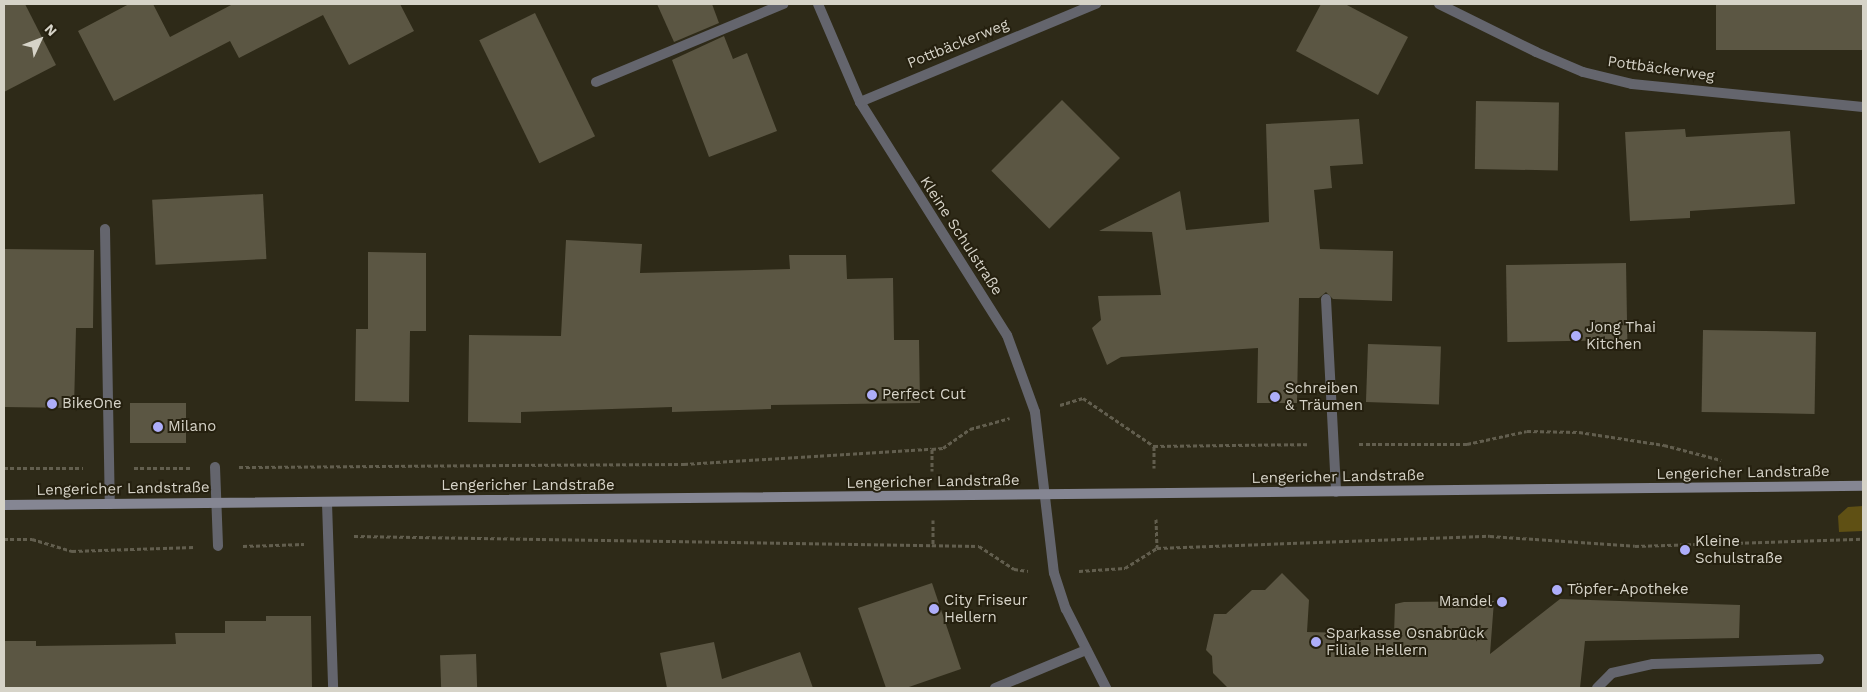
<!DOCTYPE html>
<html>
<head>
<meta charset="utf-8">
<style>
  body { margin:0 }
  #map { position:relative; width:1867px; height:692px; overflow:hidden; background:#2e2a18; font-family:"Work Sans",sans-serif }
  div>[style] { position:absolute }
  .green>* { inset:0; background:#5f5014 }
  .building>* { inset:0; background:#5b5643; transform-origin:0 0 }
  .path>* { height:3px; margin-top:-1.5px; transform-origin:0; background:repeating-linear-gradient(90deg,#625e4e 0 4px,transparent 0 6.5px) }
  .lane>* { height:10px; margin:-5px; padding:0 5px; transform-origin:5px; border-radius:5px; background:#64656d }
  .street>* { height:10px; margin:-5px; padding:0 5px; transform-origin:5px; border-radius:5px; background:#64656d }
  .secondary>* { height:10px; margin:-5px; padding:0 5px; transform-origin:5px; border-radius:5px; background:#858693 }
  .dots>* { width:14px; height:14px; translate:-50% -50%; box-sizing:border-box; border:2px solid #25200f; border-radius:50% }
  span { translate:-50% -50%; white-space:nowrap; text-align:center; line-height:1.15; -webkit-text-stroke:4px #25200f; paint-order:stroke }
  .street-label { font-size:15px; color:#d6d3c8 }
  .poi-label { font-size:15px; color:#d6d3c8 }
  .left { translate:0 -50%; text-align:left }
  .right { translate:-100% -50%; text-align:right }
  .frame { position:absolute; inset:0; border:5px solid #d6d3c8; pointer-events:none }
  .north { position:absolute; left:15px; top:15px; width:50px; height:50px; -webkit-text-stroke:4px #25200f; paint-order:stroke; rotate:47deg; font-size:14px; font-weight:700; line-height:20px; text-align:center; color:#d6d3c8 }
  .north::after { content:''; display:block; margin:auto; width:18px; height:22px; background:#d6d3c8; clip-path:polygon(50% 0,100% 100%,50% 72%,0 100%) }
</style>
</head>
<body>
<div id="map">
  <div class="green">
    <div style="clip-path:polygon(1863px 506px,1863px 531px,1839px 532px,1838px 516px,1848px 507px)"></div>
  </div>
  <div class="building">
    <div style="clip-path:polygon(4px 4px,25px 4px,56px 65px,4px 92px)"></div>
    <div style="clip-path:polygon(129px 4px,153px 4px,170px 37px,233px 4px,400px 4px,414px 31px,349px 65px,323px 15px,239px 58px,230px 41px,114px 101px,78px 31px)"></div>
    <div style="clip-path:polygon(657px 4px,712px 4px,719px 23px,674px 42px)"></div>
    <div style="clip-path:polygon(1321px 4px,1345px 4px,1408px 37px,1378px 95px,1296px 51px)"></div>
    <div style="left:1716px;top:4px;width:147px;height:46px"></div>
    <div style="left:535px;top:13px;width:137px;height:62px;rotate:64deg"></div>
    <div style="clip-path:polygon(724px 36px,733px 59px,747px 53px,777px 131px,709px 157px,672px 60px)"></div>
    <div style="left:1062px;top:100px;width:82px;height:100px;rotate:45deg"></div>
    <div style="left:1476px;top:101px;width:83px;height:68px;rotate:1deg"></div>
    <div style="clip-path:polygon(1359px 119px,1363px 164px,1330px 166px,1332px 188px,1314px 190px,1320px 249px,1393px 251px,1392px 301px,1333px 299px,1326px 292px,1319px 298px,1299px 298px,1297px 403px,1257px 403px,1258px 348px,1121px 357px,1107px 365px,1092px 328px,1101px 320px,1098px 296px,1161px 295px,1152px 232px,1099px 231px,1180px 191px,1186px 230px,1269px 222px,1266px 124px)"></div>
    <div style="clip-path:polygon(1685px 129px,1686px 137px,1790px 131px,1795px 204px,1690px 211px,1690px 218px,1630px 221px,1625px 132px)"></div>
    <div style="left:263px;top:194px;width:65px;height:111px;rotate:87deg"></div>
    <div style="clip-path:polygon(566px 240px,642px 244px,640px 273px,790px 269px,789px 255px,846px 255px,847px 279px,893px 278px,894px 340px,919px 340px,920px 403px,771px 405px,771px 409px,672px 412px,672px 407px,521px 412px,521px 423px,468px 422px,469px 335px,561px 336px)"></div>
    <div style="clip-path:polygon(4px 249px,94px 250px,93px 328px,76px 328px,74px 408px,4px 407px)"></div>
    <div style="clip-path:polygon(368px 252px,426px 253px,426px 331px,410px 331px,409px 402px,355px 401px,356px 329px,368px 329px)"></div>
    <div style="left:1626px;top:263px;width:77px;height:120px;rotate:89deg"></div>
    <div style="left:1703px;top:330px;width:113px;height:82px;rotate:1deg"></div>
    <div style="left:1368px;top:344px;width:73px;height:58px;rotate:2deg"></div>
    <div style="left:130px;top:403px;width:56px;height:40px"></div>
    <div style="clip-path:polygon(1282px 573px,1309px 600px,1307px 632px,1394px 634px,1395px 604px,1404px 602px,1494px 601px,1490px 654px,1560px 599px,1740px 605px,1739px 638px,1585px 641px,1580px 688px,1228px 688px,1213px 673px,1212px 656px,1206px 650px,1214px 614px,1226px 614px,1252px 590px,1265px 590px)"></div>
    <div style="clip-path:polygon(932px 583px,961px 669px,906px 688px,886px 688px,858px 608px)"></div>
    <div style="clip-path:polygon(266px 616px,311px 616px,312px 688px,4px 688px,4px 641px,36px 641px,36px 646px,176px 644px,175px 633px,225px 633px,225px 621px,266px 621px)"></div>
    <div style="clip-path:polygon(714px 642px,722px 679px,800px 652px,813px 688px,667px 688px,660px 653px)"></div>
    <div style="left:476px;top:654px;width:34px;height:36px;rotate:88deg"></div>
  </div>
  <div class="path">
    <div style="left:1060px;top:405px;width:24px;rotate:-17deg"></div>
    <div style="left:1083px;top:398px;width:86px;rotate:34.1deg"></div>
    <div style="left:1154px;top:446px;width:153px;rotate:-0.7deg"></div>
    <div style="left:1359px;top:444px;width:108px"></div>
    <div style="left:1467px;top:444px;width:61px;rotate:-12.2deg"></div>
    <div style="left:1527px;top:431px;width:52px;rotate:1.1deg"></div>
    <div style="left:1579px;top:432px;width:86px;rotate:8.7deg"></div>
    <div style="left:1664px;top:445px;width:59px;rotate:14.7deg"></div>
    <div style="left:1154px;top:446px;width:22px;rotate:90deg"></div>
    <div style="left:932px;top:449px;width:22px;rotate:90deg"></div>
    <div style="left:239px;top:467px;width:445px;rotate:-0.4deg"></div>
    <div style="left:684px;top:464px;width:248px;rotate:-3.5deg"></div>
    <div style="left:932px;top:449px;width:11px;rotate:-5deg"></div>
    <div style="left:943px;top:448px;width:33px;rotate:-35deg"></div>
    <div style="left:970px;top:429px;width:41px;rotate:-15.4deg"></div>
    <div style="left:4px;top:468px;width:79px"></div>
    <div style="left:134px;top:468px;width:57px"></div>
    <div style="left:1156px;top:519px;width:29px;rotate:88deg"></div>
    <div style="left:933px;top:520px;width:26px;rotate:90deg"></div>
    <div style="left:354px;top:536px;width:625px;rotate:0.92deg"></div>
    <div style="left:979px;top:546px;width:42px;rotate:33.3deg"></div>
    <div style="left:1014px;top:569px;width:14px;rotate:8deg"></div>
    <div style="left:4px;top:539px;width:28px"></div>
    <div style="left:32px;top:539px;width:42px;rotate:16.7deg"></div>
    <div style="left:72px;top:551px;width:122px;rotate:-1.9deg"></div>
    <div style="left:243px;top:546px;width:61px;rotate:-1.9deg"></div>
    <div style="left:1079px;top:571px;width:46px;rotate:-3.7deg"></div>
    <div style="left:1125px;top:568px;width:38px;rotate:-32deg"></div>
    <div style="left:1157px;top:548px;width:333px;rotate:-2.1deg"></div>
    <div style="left:1490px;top:536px;width:145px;rotate:3.9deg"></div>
    <div style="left:1635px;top:546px;width:228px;rotate:-1.8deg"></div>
  </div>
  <div class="lane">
    <div style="left:596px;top:82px;width:203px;rotate:-22.6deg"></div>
    <div style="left:105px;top:229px;width:275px;rotate:89deg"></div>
    <div style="left:1326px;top:299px;width:193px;rotate:87deg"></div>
    <div style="left:215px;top:467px;width:79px;rotate:87.8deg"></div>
    <div style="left:327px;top:503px;width:185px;rotate:88.1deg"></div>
    <div style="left:1597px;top:688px;width:21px;rotate:-45deg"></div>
    <div style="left:1612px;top:673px;width:42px;rotate:-12.4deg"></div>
    <div style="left:1653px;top:664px;width:166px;rotate:-1.7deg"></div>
  </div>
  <div class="street">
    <div style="left:818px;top:4px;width:107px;rotate:66.8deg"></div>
    <div style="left:860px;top:102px;width:275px;rotate:57.8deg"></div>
    <div style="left:1007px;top:335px;width:82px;rotate:70deg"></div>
    <div style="left:1035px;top:412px;width:162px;rotate:83.3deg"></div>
    <div style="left:1054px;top:573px;width:38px;rotate:72deg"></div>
    <div style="left:1066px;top:609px;width:89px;rotate:63.1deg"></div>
    <div style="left:1439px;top:4px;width:108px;rotate:26.3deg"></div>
    <div style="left:1536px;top:52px;width:51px;rotate:23.1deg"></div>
    <div style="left:1583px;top:72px;width:50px;rotate:13.8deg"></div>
    <div style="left:1632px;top:84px;width:232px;rotate:5.7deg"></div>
    <div style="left:860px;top:102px;width:256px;rotate:-22.6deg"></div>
    <div style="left:995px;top:688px;width:99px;rotate:-22.7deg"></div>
  </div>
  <div class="secondary">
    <div style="left:4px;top:505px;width:1859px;rotate:-0.59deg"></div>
  </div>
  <div class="dots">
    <div style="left:1576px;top:336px;background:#aeaefa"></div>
    <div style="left:872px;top:395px;background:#aeaefa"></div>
    <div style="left:1275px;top:397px;background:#aeaefa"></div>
    <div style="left:52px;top:404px;background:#aeaefa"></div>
    <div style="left:158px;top:427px;background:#aeaefa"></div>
    <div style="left:1685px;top:550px;background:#aeaefa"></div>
    <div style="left:1557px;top:590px;background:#aeaefa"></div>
    <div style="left:1502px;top:602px;background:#aeaefa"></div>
    <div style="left:934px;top:609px;background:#aeaefa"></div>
    <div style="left:1316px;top:642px;background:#aeaefa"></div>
  </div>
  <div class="street-label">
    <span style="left:958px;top:44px;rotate:-22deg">Pottbäckerweg</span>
    <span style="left:1661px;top:69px;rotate:8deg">Pottbäckerweg</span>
    <span style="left:961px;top:236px;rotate:57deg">Kleine Schulstraße</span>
    <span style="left:1743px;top:473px;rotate:-1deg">Lengericher Landstraße</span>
    <span style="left:1338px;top:477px;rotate:-1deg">Lengericher Landstraße</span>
    <span style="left:933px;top:482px;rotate:-1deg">Lengericher Landstraße</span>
    <span style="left:528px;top:486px">Lengericher Landstraße</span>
    <span style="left:123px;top:489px;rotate:-1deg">Lengericher Landstraße</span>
  </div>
  <div class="poi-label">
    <span class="left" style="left:1586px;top:336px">Jong Thai<br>Kitchen</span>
    <span class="left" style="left:1285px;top:397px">Schreiben<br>&amp; Träumen</span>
    <span class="left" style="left:882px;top:395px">Perfect Cut</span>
    <span class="left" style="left:62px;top:404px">BikeOne</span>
    <span class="left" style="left:168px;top:427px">Milano</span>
    <span class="left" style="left:1695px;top:550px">Kleine<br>Schulstraße</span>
    <span class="left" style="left:1567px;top:590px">Töpfer-Apotheke</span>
    <span class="left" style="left:944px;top:609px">City Friseur<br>Hellern</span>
    <span class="right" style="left:1492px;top:602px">Mandel</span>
    <span class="left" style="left:1326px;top:642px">Sparkasse Osnabrück<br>Filiale Hellern</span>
  </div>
  <div class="frame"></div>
  <div class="north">N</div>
</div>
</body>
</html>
